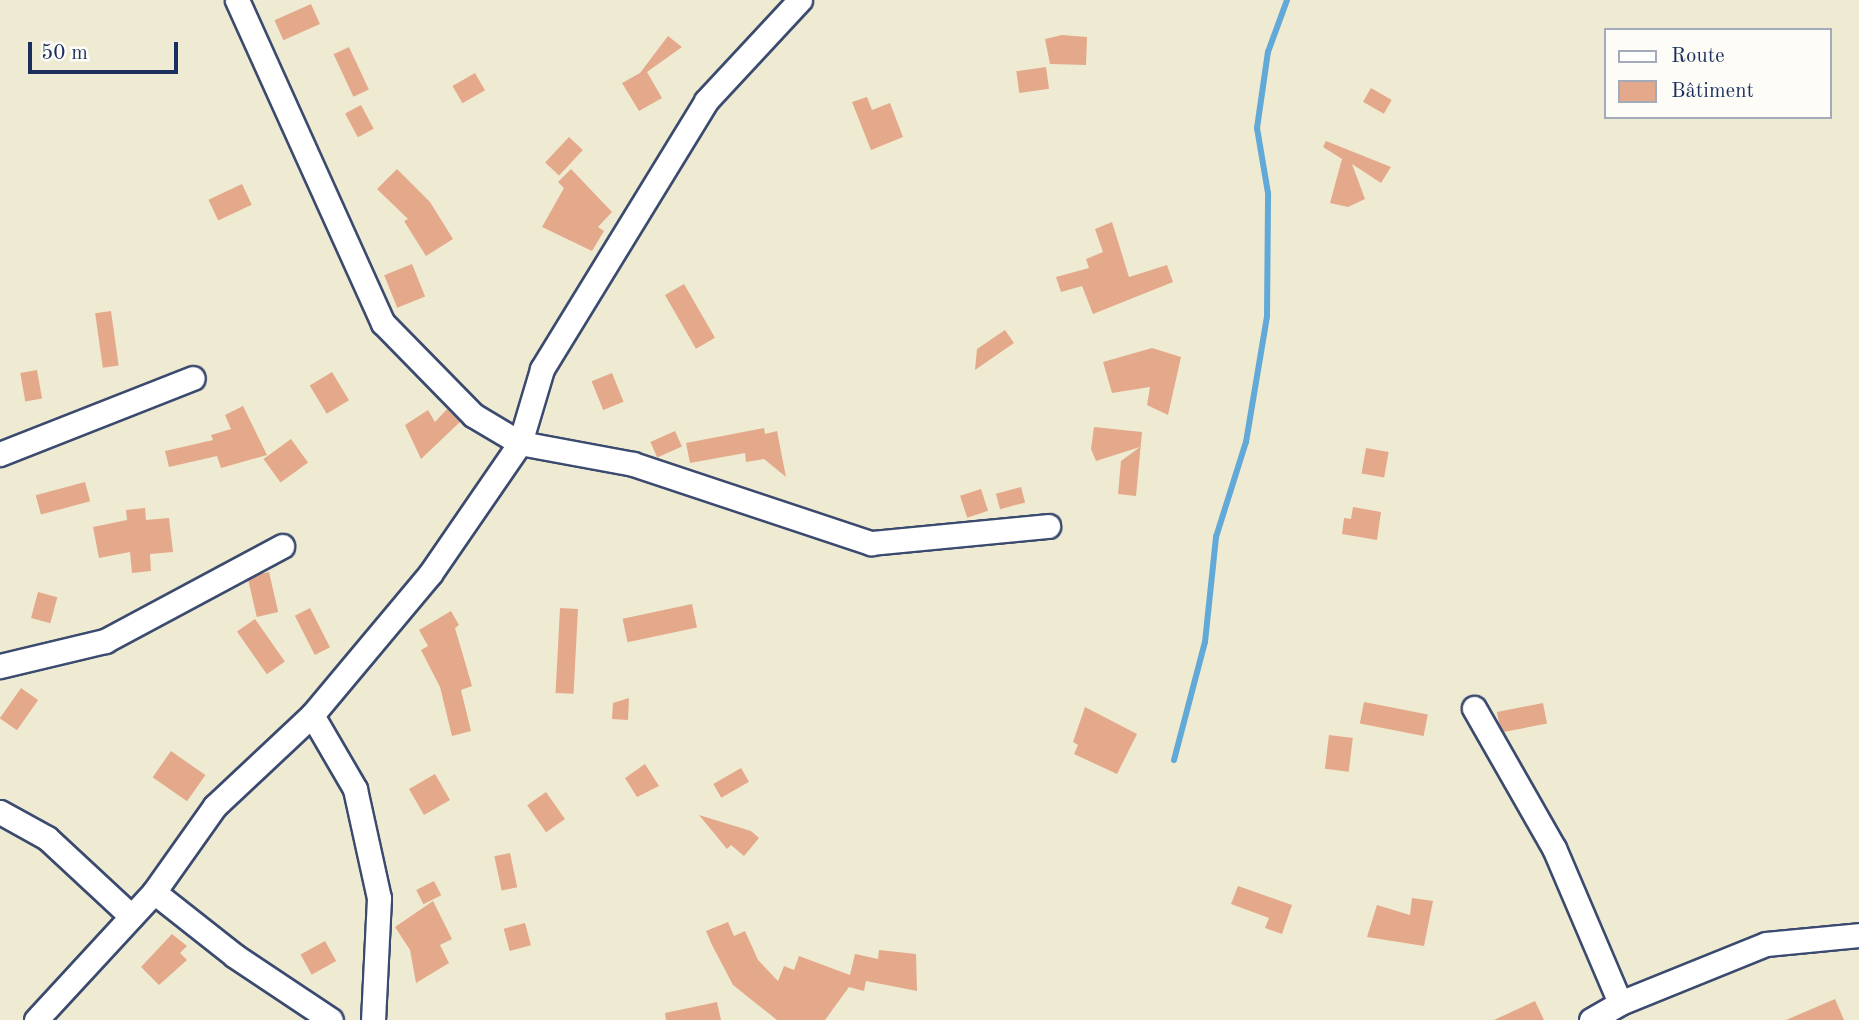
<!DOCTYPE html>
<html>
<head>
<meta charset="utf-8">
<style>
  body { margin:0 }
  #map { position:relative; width:1859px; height:1020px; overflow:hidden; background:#efebd2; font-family:"Old Standard TT",serif }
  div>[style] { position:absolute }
  .stream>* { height:6px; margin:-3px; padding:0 3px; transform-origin:3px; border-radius:3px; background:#62a9d8 }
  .building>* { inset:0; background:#e4a98a; transform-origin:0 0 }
  .roads { filter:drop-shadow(2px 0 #3b4b6f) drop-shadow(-2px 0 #3b4b6f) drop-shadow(0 2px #3b4b6f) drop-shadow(0 -2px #3b4b6f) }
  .street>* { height:23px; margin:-11.5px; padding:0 11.5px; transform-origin:11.5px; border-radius:11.5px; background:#fff }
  span { translate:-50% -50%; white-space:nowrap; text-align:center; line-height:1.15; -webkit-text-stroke:7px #fdfcf7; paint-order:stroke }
  .legend { position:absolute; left:1604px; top:28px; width:228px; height:91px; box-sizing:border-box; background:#fdfcf7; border:2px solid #a3aaba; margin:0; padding:9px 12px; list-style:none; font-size:21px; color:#1b2f5e }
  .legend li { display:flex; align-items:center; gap:14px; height:35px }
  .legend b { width:35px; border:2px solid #a3aaba }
  .scale { position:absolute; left:28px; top:42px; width:150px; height:32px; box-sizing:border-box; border:4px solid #1b2f5e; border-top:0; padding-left:9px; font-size:21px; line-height:24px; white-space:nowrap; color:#1b2f5e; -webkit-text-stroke:5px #fdfcf7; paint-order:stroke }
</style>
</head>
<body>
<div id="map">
  <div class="stream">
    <div style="left:1174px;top:760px;width:122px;rotate:-75.3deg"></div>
    <div style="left:1205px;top:642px;width:106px;rotate:-84deg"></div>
    <div style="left:1216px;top:537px;width:100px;rotate:-72.5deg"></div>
    <div style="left:1246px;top:442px;width:128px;rotate:-80.5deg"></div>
    <div style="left:1267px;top:316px;width:123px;rotate:-89.5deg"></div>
    <div style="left:1268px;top:193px;width:66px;rotate:-99.6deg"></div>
    <div style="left:1257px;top:128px;width:77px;rotate:-81.8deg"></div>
    <div style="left:1268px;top:52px;width:55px;rotate:-69.9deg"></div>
  </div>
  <div class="building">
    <div style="left:311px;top:4px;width:22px;height:40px;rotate:66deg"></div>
    <div style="clip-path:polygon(1062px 35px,1087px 37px,1086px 65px,1050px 64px,1045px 39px)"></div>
    <div style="clip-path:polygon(668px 36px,682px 47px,647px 72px,662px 98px,639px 111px,622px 83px,640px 73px)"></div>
    <div style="left:349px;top:47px;width:47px;height:17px;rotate:65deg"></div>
    <div style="left:1046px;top:67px;width:22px;height:30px;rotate:82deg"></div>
    <div style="left:475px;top:73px;width:20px;height:26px;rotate:60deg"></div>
    <div style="left:1371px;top:88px;width:24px;height:16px;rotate:30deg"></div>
    <div style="clip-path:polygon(867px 97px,872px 110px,890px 103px,903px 137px,871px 150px,852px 102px)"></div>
    <div style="left:361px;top:105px;width:27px;height:18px;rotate:62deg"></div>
    <div style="left:569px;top:137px;width:19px;height:35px;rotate:43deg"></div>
    <div style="clip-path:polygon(1326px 141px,1391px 167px,1381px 183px,1352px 164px,1365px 199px,1348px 207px,1330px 203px,1342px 159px,1323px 147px)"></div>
    <div style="clip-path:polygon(397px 169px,430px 202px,453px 239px,426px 256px,404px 221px,408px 219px,377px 189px)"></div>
    <div style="clip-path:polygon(571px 169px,612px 212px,598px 227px,604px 231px,592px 251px,542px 227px,564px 188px,558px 182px)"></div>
    <div style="left:242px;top:184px;width:23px;height:37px;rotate:65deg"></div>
    <div style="clip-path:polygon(1112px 222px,1129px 277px,1167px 265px,1173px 282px,1093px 314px,1082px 286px,1061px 292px,1056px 277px,1089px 268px,1086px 259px,1103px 252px,1095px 229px)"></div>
    <div style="left:412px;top:264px;width:35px;height:30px;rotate:68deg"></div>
    <div style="left:684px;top:284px;width:62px;height:22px;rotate:60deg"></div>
    <div style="left:111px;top:311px;width:55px;height:16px;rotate:82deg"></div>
    <div style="clip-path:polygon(1005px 330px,1014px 343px,975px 370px,977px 349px)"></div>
    <div style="clip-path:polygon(1152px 348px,1181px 357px,1168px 415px,1147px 405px,1150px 387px,1112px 393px,1103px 362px)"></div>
    <div style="left:37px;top:370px;width:29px;height:17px;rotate:80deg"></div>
    <div style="left:332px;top:372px;width:33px;height:26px;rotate:59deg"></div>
    <div style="left:612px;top:373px;width:31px;height:22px;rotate:68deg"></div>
    <div style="clip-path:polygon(243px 406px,267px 455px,221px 468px,217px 456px,169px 467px,165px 451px,213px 440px,211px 435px,231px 429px,225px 415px)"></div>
    <div style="clip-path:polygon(447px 409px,460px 422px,421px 459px,405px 425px,428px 410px,435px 422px)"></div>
    <div style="clip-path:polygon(1094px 427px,1142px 432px,1136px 496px,1118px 494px,1121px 461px,1140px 447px,1096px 461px,1091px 449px)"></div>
    <div style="clip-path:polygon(764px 428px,765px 434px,777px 431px,786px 477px,764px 459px,746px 462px,745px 453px,690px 463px,686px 443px)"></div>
    <div style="left:675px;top:431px;width:17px;height:27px;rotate:66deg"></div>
    <div style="left:291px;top:439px;width:29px;height:34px;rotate:54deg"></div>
    <div style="left:1366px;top:448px;width:23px;height:26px;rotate:10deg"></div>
    <div style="left:85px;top:482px;width:20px;height:51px;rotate:75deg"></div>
    <div style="left:1021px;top:487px;width:16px;height:26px;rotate:75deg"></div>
    <div style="left:981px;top:489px;width:23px;height:22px;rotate:72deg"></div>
    <div style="clip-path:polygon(1353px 507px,1381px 512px,1377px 540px,1342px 534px,1344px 518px,1351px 519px)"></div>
    <div style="clip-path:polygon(145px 508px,146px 520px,169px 518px,173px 552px,150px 554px,151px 571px,132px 573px,130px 552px,99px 558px,93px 527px,127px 520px,126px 510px)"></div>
    <div style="left:269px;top:572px;width:41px;height:22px;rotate:77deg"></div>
    <div style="left:38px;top:592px;width:20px;height:27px;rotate:15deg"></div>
    <div style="left:692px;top:604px;width:24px;height:71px;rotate:78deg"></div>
    <div style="left:310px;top:608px;width:44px;height:17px;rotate:63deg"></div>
    <div style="left:560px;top:608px;width:18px;height:85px;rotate:3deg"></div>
    <div style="clip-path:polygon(451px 611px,459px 625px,455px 628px,472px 686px,461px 690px,471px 731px,452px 736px,440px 687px,421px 650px,428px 646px,419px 630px)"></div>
    <div style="left:255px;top:619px;width:52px;height:22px;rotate:55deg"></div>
    <div style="left:21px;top:688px;width:21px;height:37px;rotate:35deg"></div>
    <div style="clip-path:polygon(629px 698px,628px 720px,612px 719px,613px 703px)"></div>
    <div style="left:1364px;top:702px;width:65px;height:22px;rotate:11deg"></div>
    <div style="left:1543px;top:703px;width:21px;height:47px;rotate:79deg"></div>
    <div style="clip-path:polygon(1085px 707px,1137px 734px,1117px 774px,1074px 754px,1078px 745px,1073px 742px)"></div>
    <div style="left:1329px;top:735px;width:24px;height:34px;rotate:7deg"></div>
    <div style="left:171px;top:751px;width:42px;height:32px;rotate:35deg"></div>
    <div style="clip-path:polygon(645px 764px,659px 786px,637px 797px,625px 778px)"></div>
    <div style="left:741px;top:768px;width:16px;height:32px;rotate:60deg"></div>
    <div style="left:435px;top:774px;width:30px;height:30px;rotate:60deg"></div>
    <div style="left:546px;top:792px;width:33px;height:23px;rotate:55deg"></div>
    <div style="clip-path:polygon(699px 815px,751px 831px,759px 838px,744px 856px,731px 845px,727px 849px)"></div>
    <div style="left:510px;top:853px;width:35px;height:16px;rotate:78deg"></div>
    <div style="left:434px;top:881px;width:16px;height:20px;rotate:63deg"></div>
    <div style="clip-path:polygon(1238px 886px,1292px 905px,1282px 934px,1265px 928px,1269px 918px,1231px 904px)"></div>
    <div style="clip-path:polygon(1412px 898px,1433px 901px,1424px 946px,1367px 937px,1377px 905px,1410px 915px)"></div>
    <div style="clip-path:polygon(433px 901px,452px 939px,440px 945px,449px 963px,416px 983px,410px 950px,395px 927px)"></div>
    <div style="clip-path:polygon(728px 922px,734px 936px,745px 931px,758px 960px,778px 981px,784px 966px,794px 970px,799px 956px,850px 975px,855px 954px,878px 959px,879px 950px,916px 954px,917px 991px,866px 981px,864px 991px,849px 987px,825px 1020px,777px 1020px,733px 985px,712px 945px,706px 931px)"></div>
    <div style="left:525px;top:923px;width:23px;height:22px;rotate:75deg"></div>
    <div style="clip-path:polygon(172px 934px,187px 946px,180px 953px,187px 960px,159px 985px,141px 967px)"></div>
    <div style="left:325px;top:941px;width:23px;height:28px;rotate:61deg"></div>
    <div style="clip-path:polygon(1835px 999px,1844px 1020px,1786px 1020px)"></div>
    <div style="clip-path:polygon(1535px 1001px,1544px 1020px,1494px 1020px)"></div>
    <div style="clip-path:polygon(717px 1002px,721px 1020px,666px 1020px,665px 1013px)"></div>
  </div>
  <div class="roads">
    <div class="street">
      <div style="left:237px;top:0;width:354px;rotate:65.7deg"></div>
      <div style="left:383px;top:323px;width:129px;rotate:45.6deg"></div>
      <div style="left:473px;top:415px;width:55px;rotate:30.8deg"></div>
      <div style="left:520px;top:443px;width:115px;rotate:10.5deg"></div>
      <div style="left:633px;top:464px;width:251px;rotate:18.4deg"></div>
      <div style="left:871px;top:543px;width:178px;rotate:-5.5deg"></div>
      <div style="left:0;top:454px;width:207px;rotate:-21.5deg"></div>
      <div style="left:0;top:666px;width:108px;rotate:-13.4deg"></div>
      <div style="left:105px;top:641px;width:201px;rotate:-28.2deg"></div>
      <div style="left:1474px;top:708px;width:161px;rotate:60.3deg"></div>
      <div style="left:1554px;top:848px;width:168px;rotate:66.9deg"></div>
      <div style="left:312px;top:715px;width:86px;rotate:59.8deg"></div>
      <div style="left:355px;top:789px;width:112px;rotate:77.6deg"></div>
      <div style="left:379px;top:898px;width:122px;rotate:92.8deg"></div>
      <div style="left:0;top:812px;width:54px;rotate:29deg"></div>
      <div style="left:47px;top:838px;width:115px;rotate:42.9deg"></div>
      <div style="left:154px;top:892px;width:103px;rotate:38.3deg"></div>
      <div style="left:235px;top:956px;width:115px;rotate:33.7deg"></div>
      <div style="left:36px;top:1020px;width:174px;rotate:-47.3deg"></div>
      <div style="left:154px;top:892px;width:105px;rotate:-54.7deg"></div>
      <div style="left:215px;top:806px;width:133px;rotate:-43.2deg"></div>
      <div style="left:312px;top:715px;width:184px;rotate:-50.1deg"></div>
      <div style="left:430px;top:574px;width:159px;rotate:-55.5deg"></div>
      <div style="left:520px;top:443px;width:77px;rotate:-73.4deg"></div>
      <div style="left:542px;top:369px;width:314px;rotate:-58.5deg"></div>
      <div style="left:706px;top:101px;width:138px;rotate:-47.1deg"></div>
      <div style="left:1591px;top:1020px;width:34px;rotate:-30deg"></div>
      <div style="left:1620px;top:1003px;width:157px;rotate:-22deg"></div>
      <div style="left:1766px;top:944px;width:93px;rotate:-5.5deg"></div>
    </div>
  </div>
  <ul class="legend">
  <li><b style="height:9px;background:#fff"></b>Route</li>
  <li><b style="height:19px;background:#e4a98a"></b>Bâtiment</li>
  </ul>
  <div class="scale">50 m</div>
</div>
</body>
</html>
